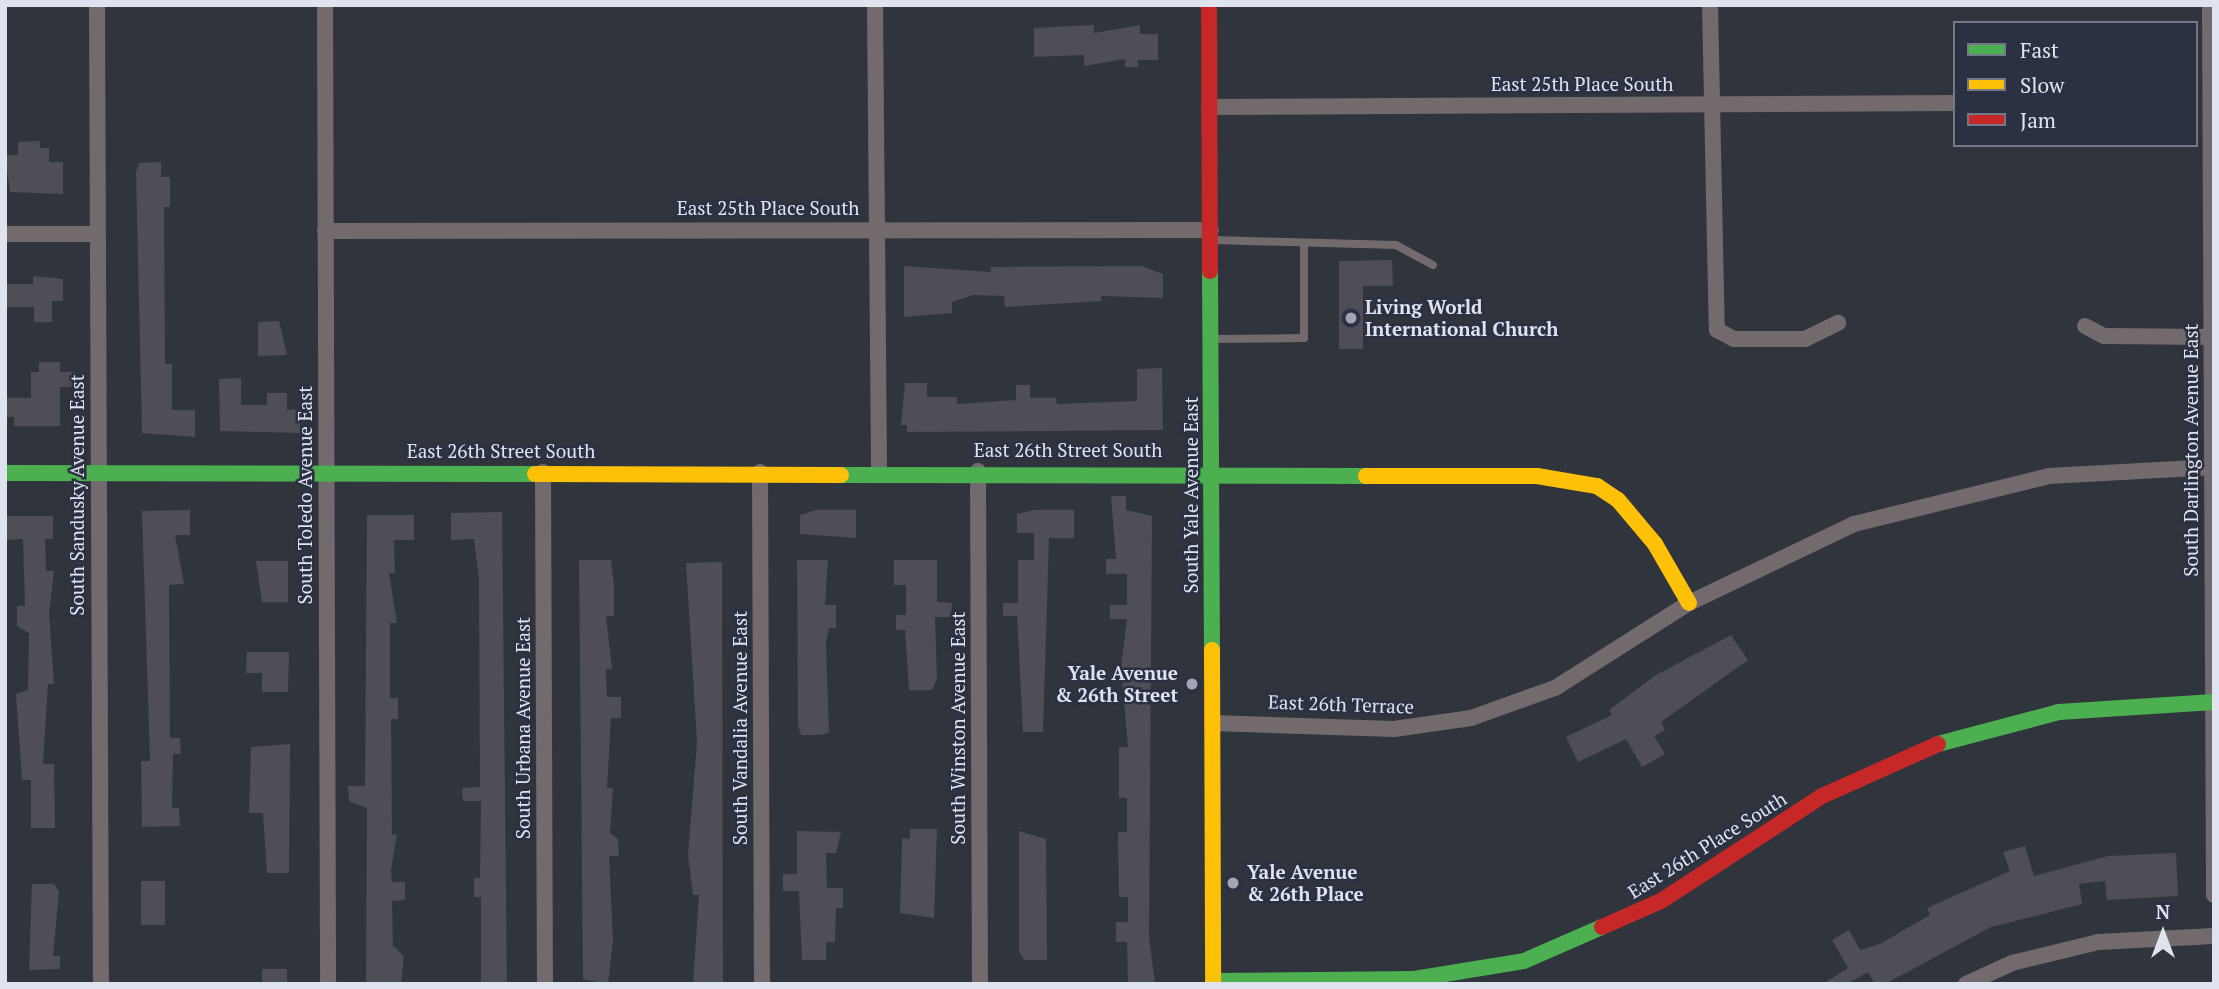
<!DOCTYPE html>
<html>
<head>
<meta charset="utf-8">
<style>
  body { margin:0 }
  #map { position:relative; width:2219px; height:989px; overflow:hidden; background:#30343d; font-family:"PT Serif",serif }
  div>[style] { position:absolute }
  .building>* { inset:0; background:#4e4e57; transform-origin:0 0 }
  .lane>* { height:8px; margin:-4px; padding:0 4px; transform-origin:4px; border-radius:4px; background:#726a6d }
  .street>* { height:16px; margin:-8px; padding:0 8px; transform-origin:8px; border-radius:8px; background:#726a6d }
  .fast>* { height:16px; margin:-8px; padding:0 8px; transform-origin:8px; border-radius:8px; background:#4caf50 }
  .slow>* { height:16px; margin:-8px; padding:0 8px; transform-origin:8px; border-radius:8px; background:#ffc107 }
  .jam>* { height:16px; margin:-8px; padding:0 8px; transform-origin:8px; border-radius:8px; background:#c62828 }
  .dots>* { width:19px; height:19px; translate:-50% -50%; box-sizing:border-box; border:4px solid #2b3142; border-radius:50% }
  span { translate:-50% -50%; white-space:nowrap; text-align:center; line-height:1.15; -webkit-text-stroke:5px #2b3142; paint-order:stroke }
  .street-label { font-size:19px; color:#dfe3ee }
  .poi-label { font-size:19px; color:#dfe3ee; font-weight:700 }
  .left { translate:0 -50%; text-align:left }
  .right { translate:-100% -50%; text-align:right }
  .frame { position:absolute; inset:0; border:7px solid #dfe3ee; pointer-events:none }
  .legend { position:absolute; left:1953px; top:21px; width:245px; height:126px; box-sizing:border-box; background:#2b3142; border:2px solid #737887; margin:0; padding:9px 12px; list-style:none; font-size:21px; color:#dfe3ee }
  .legend li { display:flex; align-items:center; gap:14px; height:35px }
  .legend b { width:35px; border:2px solid #737887 }
  .north { position:absolute; left:2128px; top:898px; width:70px; height:70px; -webkit-text-stroke:5px #2b3142; paint-order:stroke; rotate:0deg; font-size:19px; font-weight:700; line-height:28px; text-align:center; color:#dfe3ee }
  .north::after { content:''; display:block; margin:auto; width:24px; height:32px; background:#dfe3ee; clip-path:polygon(50% 0,100% 100%,50% 72%,0 100%) }
</style>
</head>
<body>
<div id="map">
  <div class="building">
    <div style="clip-path:polygon(1094px 25px,1094px 33px,1140px 25px,1140px 34px,1158px 34px,1158px 60px,1138px 60px,1138px 67px,1125px 67px,1125px 59px,1084px 66px,1084px 55px,1034px 57px,1034px 28px)"></div>
    <div style="clip-path:polygon(40px 141px,40px 148px,49px 148px,49px 162px,63px 162px,63px 194px,10px 192px,5px 155px,18px 155px,18px 142px)"></div>
    <div style="clip-path:polygon(161px 162px,161px 177px,170px 177px,170px 207px,164px 207px,165px 364px,172px 364px,172px 410px,195px 410px,195px 437px,142px 433px,136px 172px,139px 163px)"></div>
    <div style="clip-path:polygon(1392px 260px,1393px 286px,1363px 286px,1363px 349px,1339px 349px,1339px 261px)"></div>
    <div style="clip-path:polygon(904px 266px,991px 272px,991px 267px,1141px 266px,1163px 274px,1163px 298px,1101px 296px,1102px 301px,1005px 307px,1004px 296px,973px 295px,952px 302px,952px 313px,904px 317px)"></div>
    <div style="clip-path:polygon(33px 276px,63px 279px,63px 301px,52px 301px,52px 322px,34px 322px,34px 307px,5px 307px,5px 284px,33px 284px)"></div>
    <div style="clip-path:polygon(279px 321px,287px 355px,258px 356px,258px 322px)"></div>
    <div style="clip-path:polygon(39px 362px,60px 362px,60px 372px,76px 372px,76px 387px,60px 387px,60px 426px,14px 426px,14px 417px,5px 417px,5px 398px,31px 398px,31px 372px,39px 372px)"></div>
    <div style="clip-path:polygon(1162px 368px,1163px 430px,907px 432px,907px 425px,901px 425px,905px 383px,927px 383px,927px 397px,957px 397px,957px 404px,1016px 400px,1016px 385px,1030px 385px,1030px 398px,1056px 398px,1057px 404px,1137px 401px,1137px 369px)"></div>
    <div style="clip-path:polygon(241px 378px,241px 405px,267px 405px,267px 393px,287px 393px,287px 410px,300px 409px,300px 433px,220px 431px,219px 379px)"></div>
    <div style="clip-path:polygon(1111px 496px,1126px 496px,1126px 510px,1152px 516px,1149px 937px,1155px 984px,1128px 984px,1127px 942px,1116px 942px,1116px 922px,1128px 922px,1128px 897px,1119px 897px,1118px 832px,1127px 832px,1127px 798px,1119px 798px,1119px 747px,1128px 747px,1121px 667px,1127px 619px,1110px 619px,1110px 605px,1127px 605px,1127px 574px,1106px 574px,1106px 559px,1116px 559px)"></div>
    <div style="clip-path:polygon(190px 510px,190px 535px,175px 535px,184px 584px,169px 585px,170px 738px,180px 738px,181px 754px,173px 754px,172px 808px,179px 808px,180px 826px,142px 827px,141px 761px,150px 761px,142px 511px)"></div>
    <div style="clip-path:polygon(816px 510px,856px 510px,856px 538px,800px 534px,800px 515px)"></div>
    <div style="clip-path:polygon(1034px 510px,1074px 510px,1074px 538px,1049px 538px,1043px 732px,1023px 732px,1017px 616px,1003px 616px,1003px 603px,1018px 603px,1018px 560px,1034px 560px,1034px 533px,1017px 533px,1017px 514px)"></div>
    <div style="clip-path:polygon(502px 512px,507px 984px,481px 984px,481px 897px,474px 897px,474px 878px,480px 878px,481px 801px,463px 801px,462px 788px,480px 787px,479px 579px,474px 539px,451px 540px,451px 513px)"></div>
    <div style="clip-path:polygon(367px 515px,414px 515px,414px 540px,394px 540px,395px 573px,389px 573px,397px 623px,390px 623px,390px 698px,398px 698px,398px 719px,391px 719px,392px 835px,397px 834px,391px 870px,392px 882px,405px 882px,405px 900px,392px 901px,393px 946px,404px 956px,401px 984px,366px 984px,367px 808px,349px 801px,348px 786px,365px 786px)"></div>
    <div style="clip-path:polygon(5px 516px,53px 516px,53px 539px,45px 539px,46px 571px,54px 571px,49px 614px,54px 684px,48px 684px,43px 764px,54px 764px,55px 828px,31px 828px,31px 780px,22px 780px,16px 694px,28px 690px,29px 633px,17px 626px,17px 606px,25px 606px,23px 539px,5px 540px)"></div>
    <div style="clip-path:polygon(579px 560px,611px 560px,614px 586px,614px 616px,606px 616px,612px 669px,606px 669px,607px 697px,621px 697px,621px 718px,611px 718px,607px 788px,613px 788px,610px 833px,618px 839px,619px 856px,609px 856px,613px 940px,608px 984px,583px 979px)"></div>
    <div style="clip-path:polygon(797px 560px,828px 560px,825px 605px,836px 605px,836px 628px,829px 628px,826px 643px,829px 733px,820px 735px,801px 735px,798px 725px)"></div>
    <div style="clip-path:polygon(894px 560px,937px 560px,937px 602px,952px 603px,951px 617px,935px 617px,937px 679px,932px 690px,909px 690px,905px 630px,896px 630px,896px 615px,906px 615px,906px 585px,894px 585px)"></div>
    <div style="clip-path:polygon(256px 561px,288px 561px,288px 602px,262px 602px)"></div>
    <div style="clip-path:polygon(722px 562px,723px 984px,693px 984px,699px 895px,693px 895px,688px 855px,697px 742px,686px 563px)"></div>
    <div style="clip-path:polygon(1731px 635px,1748px 660px,1661px 722px,1665px 730px,1654px 736px,1665px 754px,1642px 767px,1626px 739px,1578px 762px,1566px 737px,1612px 715px,1609px 710px,1656px 675px)"></div>
    <div style="clip-path:polygon(247px 652px,289px 652px,288px 692px,262px 692px,262px 673px,246px 673px)"></div>
    <div style="clip-path:polygon(290px 744px,289px 873px,267px 873px,263px 813px,249px 813px,251px 747px)"></div>
    <div style="clip-path:polygon(910px 829px,937px 829px,934px 918px,900px 913px,902px 838px,910px 839px)"></div>
    <div style="clip-path:polygon(797px 831px,841px 832px,836px 853px,826px 853px,827px 888px,843px 888px,843px 908px,836px 908px,835px 942px,826px 942px,826px 960px,802px 960px,799px 891px,783px 891px,783px 874px,797px 874px)"></div>
    <div style="clip-path:polygon(1019px 831px,1046px 839px,1047px 960px,1024px 960px,1019px 951px)"></div>
    <div style="clip-path:polygon(2025px 846px,2034px 876px,2108px 856px,2176px 853px,2178px 896px,2107px 900px,2105px 881px,2079px 884px,2082px 904px,1991px 927px,1885px 984px,1875px 984px,1868px 972px,1847px 984px,1823px 984px,1848px 968px,1832px 940px,1849px 930px,1860px 950px,1880px 944px,1930px 915px,1927px 908px,2010px 871px,2003px 852px)"></div>
    <div style="left:141px;top:881px;width:24px;height:44px"></div>
    <div style="clip-path:polygon(32px 884px,54px 884px,59px 892px,53px 956px,60px 956px,60px 969px,29px 970px)"></div>
    <div style="left:262px;top:969px;width:25px;height:15px"></div>
  </div>
  <div class="lane">
    <div style="left:1213px;top:240px;width:183px;rotate:1.6deg"></div>
    <div style="left:1396px;top:245px;width:42px;rotate:28.4deg"></div>
    <div style="left:1213px;top:339px;width:91px;rotate:-0.6deg"></div>
    <div style="left:1304px;top:338px;width:95px;rotate:-90deg"></div>
  </div>
  <div class="street">
    <div style="left:97px;top:5px;width:979px;rotate:89.77deg"></div>
    <div style="left:325px;top:5px;width:979px;rotate:89.82deg"></div>
    <div style="left:875px;top:5px;width:467px;rotate:89.5deg"></div>
    <div style="left:1710px;top:5px;width:325px;rotate:88.8deg"></div>
    <div style="left:1717px;top:330px;width:19px;rotate:28deg"></div>
    <div style="left:1734px;top:339px;width:71px"></div>
    <div style="left:1805px;top:339px;width:37px;rotate:-26deg"></div>
    <div style="left:2210px;top:5px;width:890px;rotate:89.74deg"></div>
    <div style="left:1209px;top:107px;width:746px;rotate:-0.31deg"></div>
    <div style="left:325px;top:231px;width:886px;rotate:-0.06deg"></div>
    <div style="left:5px;top:234px;width:92px"></div>
    <div style="left:2085px;top:326px;width:21px;rotate:28deg"></div>
    <div style="left:2104px;top:336px;width:108px;rotate:0.5deg"></div>
    <div style="left:978px;top:471px;width:513px;rotate:89.78deg"></div>
    <div style="left:543px;top:472px;width:512px;rotate:89.78deg"></div>
    <div style="left:760px;top:472px;width:512px;rotate:89.78deg"></div>
    <div style="left:1213px;top:723px;width:181px;rotate:1.9deg"></div>
    <div style="left:1394px;top:729px;width:78px;rotate:-8.1deg"></div>
    <div style="left:1471px;top:718px;width:89px;rotate:-19.7deg"></div>
    <div style="left:1555px;top:688px;width:159px;rotate:-32.4deg"></div>
    <div style="left:1689px;top:603px;width:183px;rotate:-25.6deg"></div>
    <div style="left:1854px;top:524px;width:201px;rotate:-13.8deg"></div>
    <div style="left:2049px;top:476px;width:165px;rotate:-3.1deg"></div>
    <div style="left:1966px;top:984px;width:51px;rotate:-24.5deg"></div>
    <div style="left:2012px;top:963px;width:89px;rotate:-13.7deg"></div>
    <div style="left:2098px;top:942px;width:116px;rotate:-3deg"></div>
  </div>
  <div class="fast">
    <div style="left:1210px;top:271px;width:379px;rotate:89.7deg"></div>
    <div style="left:5px;top:473px;width:530px;rotate:0.11deg"></div>
    <div style="left:841px;top:475px;width:525px;rotate:0.11deg"></div>
    <div style="left:1938px;top:744px;width:125px;rotate:-14.8deg"></div>
    <div style="left:2059px;top:712px;width:155px;rotate:-3.7deg"></div>
    <div style="left:1213px;top:981px;width:201px;rotate:-0.6deg"></div>
    <div style="left:1414px;top:979px;width:111px;rotate:-9.3deg"></div>
    <div style="left:1524px;top:961px;width:85px;rotate:-23.6deg"></div>
  </div>
  <div class="slow">
    <div style="left:535px;top:474px;width:306px;rotate:0.2deg"></div>
    <div style="left:1366px;top:476px;width:171px"></div>
    <div style="left:1537px;top:476px;width:61px;rotate:9.5deg"></div>
    <div style="left:1597px;top:486px;width:25px;rotate:34deg"></div>
    <div style="left:1618px;top:500px;width:57px;rotate:49.9deg"></div>
    <div style="left:1655px;top:544px;width:68px;rotate:60deg"></div>
    <div style="left:1212px;top:650px;width:334px;rotate:89.8deg"></div>
  </div>
  <div class="jam">
    <div style="left:1209px;top:5px;width:266px;rotate:89.8deg"></div>
    <div style="left:1602px;top:927px;width:64px;rotate:-23.8deg"></div>
    <div style="left:1661px;top:901px;width:192px;rotate:-33.1deg"></div>
    <div style="left:1822px;top:796px;width:127px;rotate:-24.1deg"></div>
  </div>
  <div class="dots">
    <div style="left:1351px;top:318px;background:#a2a6b0"></div>
    <div style="left:1192px;top:684px;background:#a2a6b0"></div>
    <div style="left:1233px;top:883px;background:#a2a6b0"></div>
  </div>
  <div class="street-label">
    <span style="left:1582px;top:84px">East 25th Place South</span>
    <span style="left:768px;top:208px">East 25th Place South</span>
    <span style="left:1068px;top:450px">East 26th Street South</span>
    <span style="left:2191px;top:450px;rotate:-90deg">South Darlington Avenue East</span>
    <span style="left:501px;top:451px">East 26th Street South</span>
    <span style="left:77px;top:495px;rotate:-90deg">South Sandusky Avenue East</span>
    <span style="left:305px;top:495px;rotate:-90deg">South Toledo Avenue East</span>
    <span style="left:1191px;top:495px;rotate:-90deg">South Yale Avenue East</span>
    <span style="left:1341px;top:704px;rotate:2deg">East 26th Terrace</span>
    <span style="left:523px;top:728px;rotate:-90deg">South Urbana Avenue East</span>
    <span style="left:740px;top:728px;rotate:-90deg">South Vandalia Avenue East</span>
    <span style="left:958px;top:728px;rotate:-90deg">South Winston Avenue East</span>
    <span style="left:1707px;top:845px;rotate:-32deg">East 26th Place South</span>
  </div>
  <div class="poi-label">
    <span class="left" style="left:1365px;top:318px">Living World<br>International Church</span>
    <span class="right" style="left:1178px;top:684px">Yale Avenue<br>&amp; 26th Street</span>
    <span class="left" style="left:1247px;top:883px">Yale Avenue<br>&amp; 26th Place</span>
  </div>
  <div class="frame"></div>
  <ul class="legend">
  <li><b style="height:9px;background:#4caf50"></b>Fast</li>
  <li><b style="height:9px;background:#ffc107"></b>Slow</li>
  <li><b style="height:9px;background:#c62828"></b>Jam</li>
  </ul>
  <div class="north">N</div>
</div>
</body>
</html>
